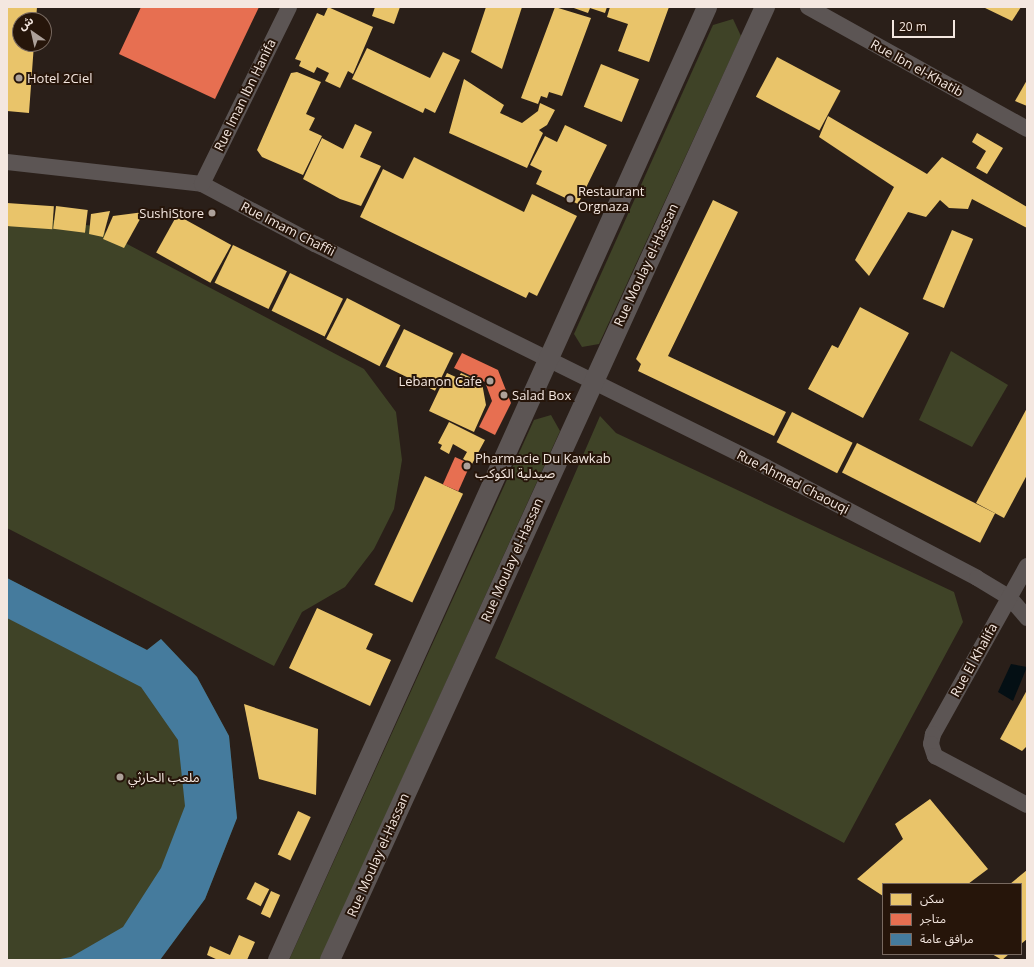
<!DOCTYPE html>
<html>
<head>
<meta charset="utf-8">
<style>
  body { margin:0 }
  #map { position:relative; width:1034px; height:967px; overflow:hidden; background:#2a1f19; font-family:"Open Sans","Noto Sans Arabic",sans-serif }
  div>[style] { position:absolute }
  .green>* { inset:0; background:#3f4327 }
  .water>* { inset:0; background:#040f14 }
  .homes>* { inset:0; background:#e9c46a; transform-origin:0 0 }
  .shops>* { inset:0; background:#e76f51; transform-origin:0 0 }
  .public>* { inset:0; background:#457b9d }
  .minor>* { height:16px; margin:-8px; padding:0 8px; transform-origin:8px; border-radius:8px; background:#5c5554 }
  .tertiary>* { height:20px; margin:-10px; padding:0 10px; transform-origin:10px; border-radius:10px; background:#5c5554 }
  .dots>* { width:11px; height:11px; translate:-50% -50%; box-sizing:border-box; border:2px solid #26150a; border-radius:50% }
  span { translate:-50% -50%; white-space:nowrap; text-align:center; line-height:1.15; -webkit-text-stroke:4px #26150a; paint-order:stroke }
  .street-label { font-size:13px; color:#f4e7e0 }
  .poi-label { font-size:13px; color:#f4e7e0 }
  .left { translate:0 -50%; text-align:left }
  .right { translate:-100% -50%; text-align:right }
  .frame { position:absolute; inset:0; border:8px solid #f4e7e0; pointer-events:none }
  .legend { position:absolute; left:882px; top:883px; width:140px; height:72px; box-sizing:border-box; background:#26150a; border:1px solid #786960; margin:0; padding:5px 7px; list-style:none; font-size:12px; color:#f4e7e0 }
  .legend li { display:flex; align-items:center; gap:8px; height:20px }
  .legend b { width:20px; border:1px solid #786960 }
  .north { position:absolute; left:12px; top:12px; width:40px; height:40px; box-sizing:border-box; background:#26150a; border:1px solid #786960; border-radius:50%; rotate:326deg; font-size:11px; font-weight:700; line-height:16px; text-align:center; color:#f4e7e0 }
  .north::after { content:''; display:block; margin:auto; width:14px; height:18px; background:#ada19a; clip-path:polygon(50% 0,100% 100%,50% 72%,0 100%) }
  .scale { position:absolute; left:892px; top:20px; width:63px; height:18px; box-sizing:border-box; border:2px solid #f4e7e0; border-top:0; padding-left:5px; font-size:12px; line-height:14px; white-space:nowrap; color:#f4e7e0; -webkit-text-stroke:3px #26150a; paint-order:stroke }
</style>
</head>
<body>
<div id="map">
  <div class="green">
    <div style="clip-path:polygon(733px 19px,741px 36px,599px 344px,582px 347px,574px 334px,713px 25px)"></div>
    <div style="clip-path:polygon(39px 218px,93px 226px,364px 369px,396px 412px,402px 460px,394px 509px,374px 549px,345px 587px,302px 612px,274px 666px,7px 528px,7px 227px)"></div>
    <div style="clip-path:polygon(951px 351px,1008px 385px,972px 447px,919px 420px)"></div>
    <div style="clip-path:polygon(551px 415px,560px 431px,320px 960px,289px 960px,534px 420px)"></div>
    <div style="clip-path:polygon(600px 416px,616px 433px,954px 592px,963px 622px,844px 843px,495px 658px)"></div>
    <div style="clip-path:polygon(7px 578px,147px 650px,161px 639px,197px 677px,229px 736px,237px 818px,205px 899px,160px 960px,7px 960px)"></div>
  </div>
  <div class="water">
    <div style="clip-path:polygon(1011px 664px,1027px 667px,1013px 701px,998px 692px)"></div>
  </div>
  <div class="homes">
    <div style="clip-path:polygon(7px 7px,37px 7px,36px 20px,20px 20px,20px 44px,34px 44px,29px 113px,7px 111px)"></div>
    <div style="clip-path:polygon(328px 7px,373px 27px,353px 74px,348px 71px,340px 88px,325px 81px,329px 73px,317px 67px,314px 73px,299px 66px,301px 61px,295px 59px,317px 13px,324px 16px)"></div>
    <div style="clip-path:polygon(375px 7px,400px 7px,394px 24px,372px 16px)"></div>
    <div style="clip-path:polygon(486px 7px,522px 7px,502px 69px,471px 52px)"></div>
    <div style="clip-path:polygon(555px 7px,591px 18px,562px 96px,549px 92px,547px 98px,541px 96px,538px 104px,521px 98px)"></div>
    <div style="clip-path:polygon(571px 7px,607px 7px,605px 13px,590px 8px,588px 13px)"></div>
    <div style="clip-path:polygon(610px 7px,669px 7px,649px 62px,618px 51px,628px 24px,607px 17px)"></div>
    <div style="clip-path:polygon(983px 7px,1021px 7px,1012px 21px)"></div>
    <div style="clip-path:polygon(367px 48px,430px 78px,443px 52px,460px 60px,435px 113px,425px 108px,423px 113px,352px 79px)"></div>
    <div style="left:777px;top:57px;width:72px;height:45px;rotate:28deg"></div>
    <div style="left:601px;top:64px;width:41px;height:46px;rotate:22deg"></div>
    <div style="clip-path:polygon(297px 72px,321px 82px,306px 114px,315px 118px,309px 130px,322px 136px,303px 175px,262px 157px,257px 150px,291px 73px)"></div>
    <div style="clip-path:polygon(464px 79px,504px 105px,500px 113px,522px 123px,538px 111px,540px 103px,555px 110px,547px 125px,539px 130px,543px 133px,527px 168px,449px 133px)"></div>
    <div style="clip-path:polygon(1027px 80px,1027px 106px,1015px 101px)"></div>
    <div style="clip-path:polygon(828px 116px,927px 174px,942px 157px,1027px 207px,1027px 228px,972px 199px,968px 209px,949px 208px,940px 200px,926px 217px,908px 212px,869px 276px,855px 260px,894px 187px,819px 137px)"></div>
    <div style="clip-path:polygon(355px 124px,372px 132px,360px 157px,381px 166px,361px 206px,340px 199px,303px 179px,322px 138px,343px 149px)"></div>
    <div style="clip-path:polygon(565px 125px,607px 145px,578px 204px,536px 184px,542px 171px,530px 165px,545px 136px,557px 142px)"></div>
    <div style="clip-path:polygon(977px 133px,1003px 148px,987px 174px,976px 168px,986px 151px,972px 142px)"></div>
    <div style="clip-path:polygon(414px 157px,524px 212px,532px 194px,577px 216px,537px 296px,529px 292px,526px 298px,360px 217px,383px 169px,403px 179px)"></div>
    <div style="clip-path:polygon(713px 200px,738px 212px,668px 356px,786px 412px,774px 436px,638px 371px,641px 364px,636px 359px)"></div>
    <div style="left:7px;top:203px;width:47px;height:23px;rotate:4deg"></div>
    <div style="left:56px;top:206px;width:32px;height:23px;rotate:7deg"></div>
    <div style="clip-path:polygon(110px 211px,103px 237px,89px 234px,91px 214px)"></div>
    <div style="clip-path:polygon(144px 212px,124px 248px,103px 239px,113px 216px)"></div>
    <div style="left:177px;top:215px;width:62px;height:43px;rotate:29deg"></div>
    <div style="left:952px;top:230px;width:23px;height:75px;rotate:23deg"></div>
    <div style="left:233px;top:245px;width:60px;height:42px;rotate:26deg"></div>
    <div style="left:290px;top:273px;width:59px;height:42px;rotate:26deg"></div>
    <div style="left:347px;top:298px;width:60px;height:46px;rotate:27deg"></div>
    <div style="clip-path:polygon(860px 307px,909px 333px,863px 418px,808px 389px,832px 345px,838px 348px)"></div>
    <div style="left:404px;top:329px;width:55px;height:42px;rotate:26deg"></div>
    <div style="clip-path:polygon(447px 373px,458px 378px,461px 373px,482px 383px,486px 405px,474px 432px,429px 411px)"></div>
    <div style="clip-path:polygon(1027px 408px,1027px 475px,1004px 518px,976px 503px)"></div>
    <div style="left:792px;top:412px;width:68px;height:34px;rotate:27deg"></div>
    <div style="clip-path:polygon(449px 422px,485px 440px,472px 464px,463px 459px,467px 452px,453px 444px,449px 454px,440px 449px,442px 445px,438px 443px)"></div>
    <div style="left:857px;top:443px;width:155px;height:33px;rotate:27deg"></div>
    <div style="left:425px;top:476px;width:42px;height:120px;rotate:25deg"></div>
    <div style="clip-path:polygon(317px 608px,373px 634px,366px 649px,391px 660px,370px 706px,289px 668px)"></div>
    <div style="clip-path:polygon(1027px 690px,1027px 746px,1022px 751px,1000px 739px)"></div>
    <div style="clip-path:polygon(244px 704px,318px 729px,316px 795px,259px 779px)"></div>
    <div style="clip-path:polygon(930px 799px,988px 869px,968px 884px,883px 884px,883px 896px,857px 879px,903px 839px,895px 824px)"></div>
    <div style="left:298px;top:811px;width:14px;height:48px;rotate:25deg"></div>
    <div style="clip-path:polygon(1027px 870px,1027px 939px,1021px 944px,1021px 884px,1010px 884px)"></div>
    <div style="left:255px;top:882px;width:16px;height:19px;rotate:27deg"></div>
    <div style="left:271px;top:891px;width:10px;height:25px;rotate:24deg"></div>
    <div style="clip-path:polygon(239px 935px,255px 942px,247px 960px,218px 960px,207px 955px,210px 946px,230px 955px)"></div>
    <div style="clip-path:polygon(992px 954px,1009px 954px,1002px 960px)"></div>
  </div>
  <div class="shops">
    <div style="clip-path:polygon(141px 7px,259px 7px,215px 99px,119px 54px)"></div>
    <div style="clip-path:polygon(462px 353px,498px 370px,511px 403px,495px 435px,479px 427px,492px 401px,485px 382px,454px 368px)"></div>
    <div style="left:455px;top:457px;width:17px;height:30px;rotate:24deg"></div>
  </div>
  <div class="public">
    <div style="clip-path:polygon(7px 578px,147px 650px,161px 639px,197px 677px,229px 736px,237px 818px,205px 899px,160px 960px,60px 959px,71px 957px,123px 927px,161px 868px,185px 806px,178px 740px,141px 687px,7px 618px)"></div>
  </div>
  <div class="minor">
    <div style="left:808px;top:7px;width:251px;rotate:29.1deg"></div>
    <div style="left:7px;top:162px;width:196px;rotate:6.4deg"></div>
    <div style="left:202px;top:184px;width:128px;rotate:28deg"></div>
    <div style="left:315px;top:244px;width:503px;rotate:26.31deg"></div>
    <div style="left:766px;top:467px;width:238px;rotate:27.7deg"></div>
    <div style="left:977px;top:578px;width:37px;rotate:31deg"></div>
    <div style="left:1009px;top:597px;width:28px;rotate:49deg"></div>
    <div style="left:202px;top:184px;width:197px;rotate:-63.8deg"></div>
    <div style="left:1027px;top:566px;width:193px;rotate:119.2deg"></div>
    <div style="left:933px;top:734px;width:10px;rotate:101deg"></div>
    <div style="left:931px;top:744px;width:13px;rotate:72deg"></div>
    <div style="left:935px;top:756px;width:104px;rotate:28deg"></div>
  </div>
  <div class="tertiary">
    <div style="left:278px;top:960px;width:1045px;rotate:-65.76deg"></div>
    <div style="left:330px;top:960px;width:1048px;rotate:-65.47deg"></div>
  </div>
  <div class="dots">
    <div style="left:19px;top:78px;background:#ada19a"></div>
    <div style="left:570px;top:199px;background:#ada19a"></div>
    <div style="left:212px;top:213px;background:#ada19a"></div>
    <div style="left:490px;top:381px;background:#ada19a"></div>
    <div style="left:504px;top:395px;background:#ada19a"></div>
    <div style="left:467px;top:466px;background:#ada19a"></div>
    <div style="left:120px;top:777px;background:#ada19a"></div>
  </div>
  <div class="street-label">
    <span style="left:917px;top:68px;rotate:29deg">Rue Ibn el-Khatib</span>
    <span style="left:245px;top:95px;rotate:-64deg">Rue Iman lbn Hanifa</span>
    <span style="left:288px;top:229px;rotate:27deg">Rue Imam Chaffii</span>
    <span style="left:646px;top:265px;rotate:-65deg">Rue Moulay el-Hassan</span>
    <span style="left:793px;top:482px;rotate:27deg">Rue Ahmed Chaouqi</span>
    <span style="left:512px;top:560px;rotate:-66deg">Rue Moulay el-Hassan</span>
    <span style="left:974px;top:660px;rotate:-61deg">Rue El Khalifa</span>
    <span style="left:378px;top:855px;rotate:-66deg">Rue Moulay el-Hassan</span>
  </div>
  <div class="poi-label">
    <span class="left" style="left:27px;top:78px">Hotel 2Ciel</span>
    <span class="left" style="left:578px;top:199px">Restaurant<br>Orgnaza</span>
    <span class="right" style="left:204px;top:213px">SushiStore</span>
    <span class="right" style="left:482px;top:381px">Lebanon Cafe</span>
    <span class="left" style="left:512px;top:395px">Salad Box</span>
    <span class="left" style="left:475px;top:466px">Pharmacie Du Kawkab<br>صيدلية الكوكب</span>
    <span class="left" style="left:128px;top:777px">ملعب الحارثي</span>
  </div>
  <div class="frame"></div>
  <ul class="legend">
  <li><b style="height:11px;background:#e9c46a"></b>سكن</li>
  <li><b style="height:11px;background:#e76f51"></b>متاجر</li>
  <li><b style="height:11px;background:#457b9d"></b>مرافق عامة</li>
  </ul>
  <div class="north">ش</div>
  <div class="scale">20 m</div>
</div>
</body>
</html>
